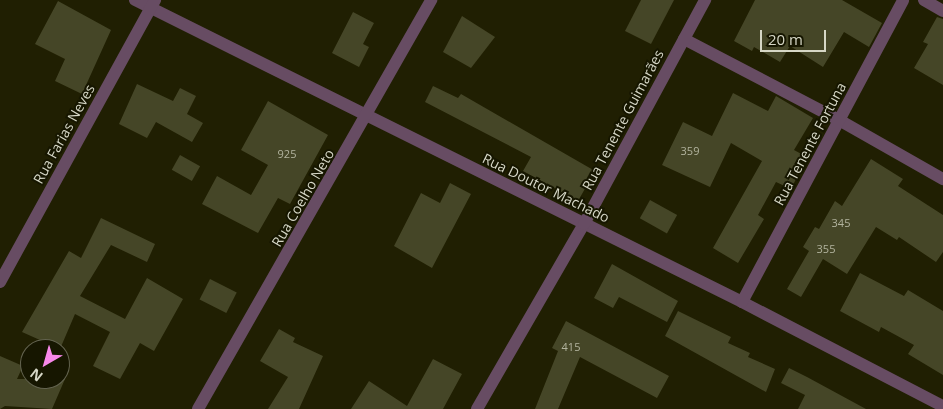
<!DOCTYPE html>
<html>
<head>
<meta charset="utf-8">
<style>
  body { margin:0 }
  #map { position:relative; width:943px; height:409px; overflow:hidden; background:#201f02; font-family:"Open Sans",sans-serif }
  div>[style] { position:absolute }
  .building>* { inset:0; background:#454627; transform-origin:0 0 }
  .street>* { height:12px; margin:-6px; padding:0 6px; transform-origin:6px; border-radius:6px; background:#674c63 }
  span { translate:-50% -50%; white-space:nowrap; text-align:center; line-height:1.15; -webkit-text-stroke:4px #161600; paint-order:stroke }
  .number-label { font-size:11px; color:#b2b39e }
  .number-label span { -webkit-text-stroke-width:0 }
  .street-label { font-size:14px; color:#d6d7c6 }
  .north { position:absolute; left:20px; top:339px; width:50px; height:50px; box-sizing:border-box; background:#161600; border:1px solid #63634f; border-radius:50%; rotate:218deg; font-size:14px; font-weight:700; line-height:20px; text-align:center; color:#d6d7c6 }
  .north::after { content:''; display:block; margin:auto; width:18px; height:22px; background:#f888ea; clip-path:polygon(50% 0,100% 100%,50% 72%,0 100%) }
  .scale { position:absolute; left:760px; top:30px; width:66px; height:22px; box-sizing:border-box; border:2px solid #d6d7c6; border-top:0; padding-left:6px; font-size:15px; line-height:18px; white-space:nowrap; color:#d6d7c6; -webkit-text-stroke:4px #161600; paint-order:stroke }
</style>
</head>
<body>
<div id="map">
  <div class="building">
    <div style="clip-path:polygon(641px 0,674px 0,651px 44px,625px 31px)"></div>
    <div style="clip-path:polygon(755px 0,842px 0,882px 23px,869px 47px,844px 32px,823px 67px,790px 46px,780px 62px,754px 47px,752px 51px,734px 41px)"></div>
    <div style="clip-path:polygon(58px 1px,111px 30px,82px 94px,55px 81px,65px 59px,35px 44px)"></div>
    <div style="clip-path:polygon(353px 12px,374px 23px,363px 44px,369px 47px,359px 67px,332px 53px)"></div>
    <div style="clip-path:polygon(462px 16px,495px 37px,471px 68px,443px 52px)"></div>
    <div style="clip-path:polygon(937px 17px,943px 19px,943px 85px,914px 68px,928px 44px,923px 42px)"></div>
    <div style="clip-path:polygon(137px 84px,173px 101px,180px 88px,196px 96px,187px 114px,203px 123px,192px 142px,156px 122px,147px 138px,119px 124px)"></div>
    <div style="clip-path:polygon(433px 86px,458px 98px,461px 94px,595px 171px,578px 201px,523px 171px,531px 157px,425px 102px)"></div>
    <div style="clip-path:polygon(733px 93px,768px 111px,776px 96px,813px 118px,794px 150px,807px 157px,791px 189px,776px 182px,758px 215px,764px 219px,738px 263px,713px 248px,762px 161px,731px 143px,710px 187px,662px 165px,683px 122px,712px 136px)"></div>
    <div style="clip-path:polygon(268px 101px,328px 135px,290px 204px,278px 198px,258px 233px,202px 204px,217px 176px,251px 195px,268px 165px,241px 150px)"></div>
    <div style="left:180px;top:155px;width:23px;height:17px;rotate:29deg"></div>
    <div style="clip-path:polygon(871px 159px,903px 179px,898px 186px,943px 215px,943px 252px,936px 262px,899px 237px,897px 240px,876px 227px,847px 274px,823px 259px,801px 297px,787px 289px,809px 251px,803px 247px,815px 227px,819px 229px,835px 201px,842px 206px)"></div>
    <div style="clip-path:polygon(450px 183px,471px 194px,432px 268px,394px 246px,421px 193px,440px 203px)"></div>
    <div style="left:650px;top:200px;width:31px;height:21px;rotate:29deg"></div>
    <div style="clip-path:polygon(101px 218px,155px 244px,147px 262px,111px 245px,80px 296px,125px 319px,147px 278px,183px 299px,154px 351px,140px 343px,120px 379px,93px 366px,110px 332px,75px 314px,60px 349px,22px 332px,69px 251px,81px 258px)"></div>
    <div style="clip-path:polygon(612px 264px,678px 301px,667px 322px,619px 297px,613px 308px,594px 298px)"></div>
    <div style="clip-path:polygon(860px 273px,904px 296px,908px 290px,943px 311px,943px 375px,908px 354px,914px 345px,881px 327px,879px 332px,840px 311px)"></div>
    <div style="left:210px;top:279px;width:30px;height:23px;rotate:27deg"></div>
    <div style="clip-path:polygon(678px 311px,731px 337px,728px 343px,750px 353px,748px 357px,775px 369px,766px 392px,665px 336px)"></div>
    <div style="clip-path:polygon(566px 321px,669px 376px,657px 398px,580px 357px,558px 409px,535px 409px,558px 351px,552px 348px)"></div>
    <div style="clip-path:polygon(279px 329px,295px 338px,293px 342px,323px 356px,299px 409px,268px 409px,288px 377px,260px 361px)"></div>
    <div style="clip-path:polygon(0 356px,23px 366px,17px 379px,65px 379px,52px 409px,5px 406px,0 409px)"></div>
    <div style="clip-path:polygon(433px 359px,462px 374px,443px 409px,351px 409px,369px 381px,407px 406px)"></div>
    <div style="clip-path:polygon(789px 368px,807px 377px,866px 409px,798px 409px,805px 395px,781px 383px)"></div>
  </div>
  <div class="street">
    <div style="left:135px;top:0;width:678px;rotate:26.45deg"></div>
    <div style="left:742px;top:302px;width:226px;rotate:27.4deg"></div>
    <div style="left:924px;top:0;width:22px;rotate:30deg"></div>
    <div style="left:684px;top:39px;width:175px;rotate:27.6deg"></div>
    <div style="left:839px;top:120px;width:120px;rotate:29.6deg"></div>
    <div style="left:0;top:282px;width:322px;rotate:-61.2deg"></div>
    <div style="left:742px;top:302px;width:342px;rotate:-61.9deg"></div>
    <div style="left:198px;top:409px;width:471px;rotate:-60.3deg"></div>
    <div style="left:477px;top:409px;width:214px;rotate:-60deg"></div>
    <div style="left:584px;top:224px;width:255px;rotate:-61.6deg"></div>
  </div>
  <div class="number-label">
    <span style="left:690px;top:151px">359</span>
    <span style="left:287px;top:154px">925</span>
    <span style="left:841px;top:223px">345</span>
    <span style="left:826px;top:249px">355</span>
    <span style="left:571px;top:347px">415</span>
  </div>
  <div class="street-label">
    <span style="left:623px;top:120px;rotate:-62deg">Rua Tenente Guimarães</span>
    <span style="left:64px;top:134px;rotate:-61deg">Rua Farias Neves</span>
    <span style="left:810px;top:144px;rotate:-62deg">Rua Tenente Fortuna</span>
    <span style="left:546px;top:188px;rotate:26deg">Rua Doutor Machado</span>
    <span style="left:303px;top:198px;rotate:-60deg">Rua Coelho Neto</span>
  </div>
  <div class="north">N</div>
  <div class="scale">20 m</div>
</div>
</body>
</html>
